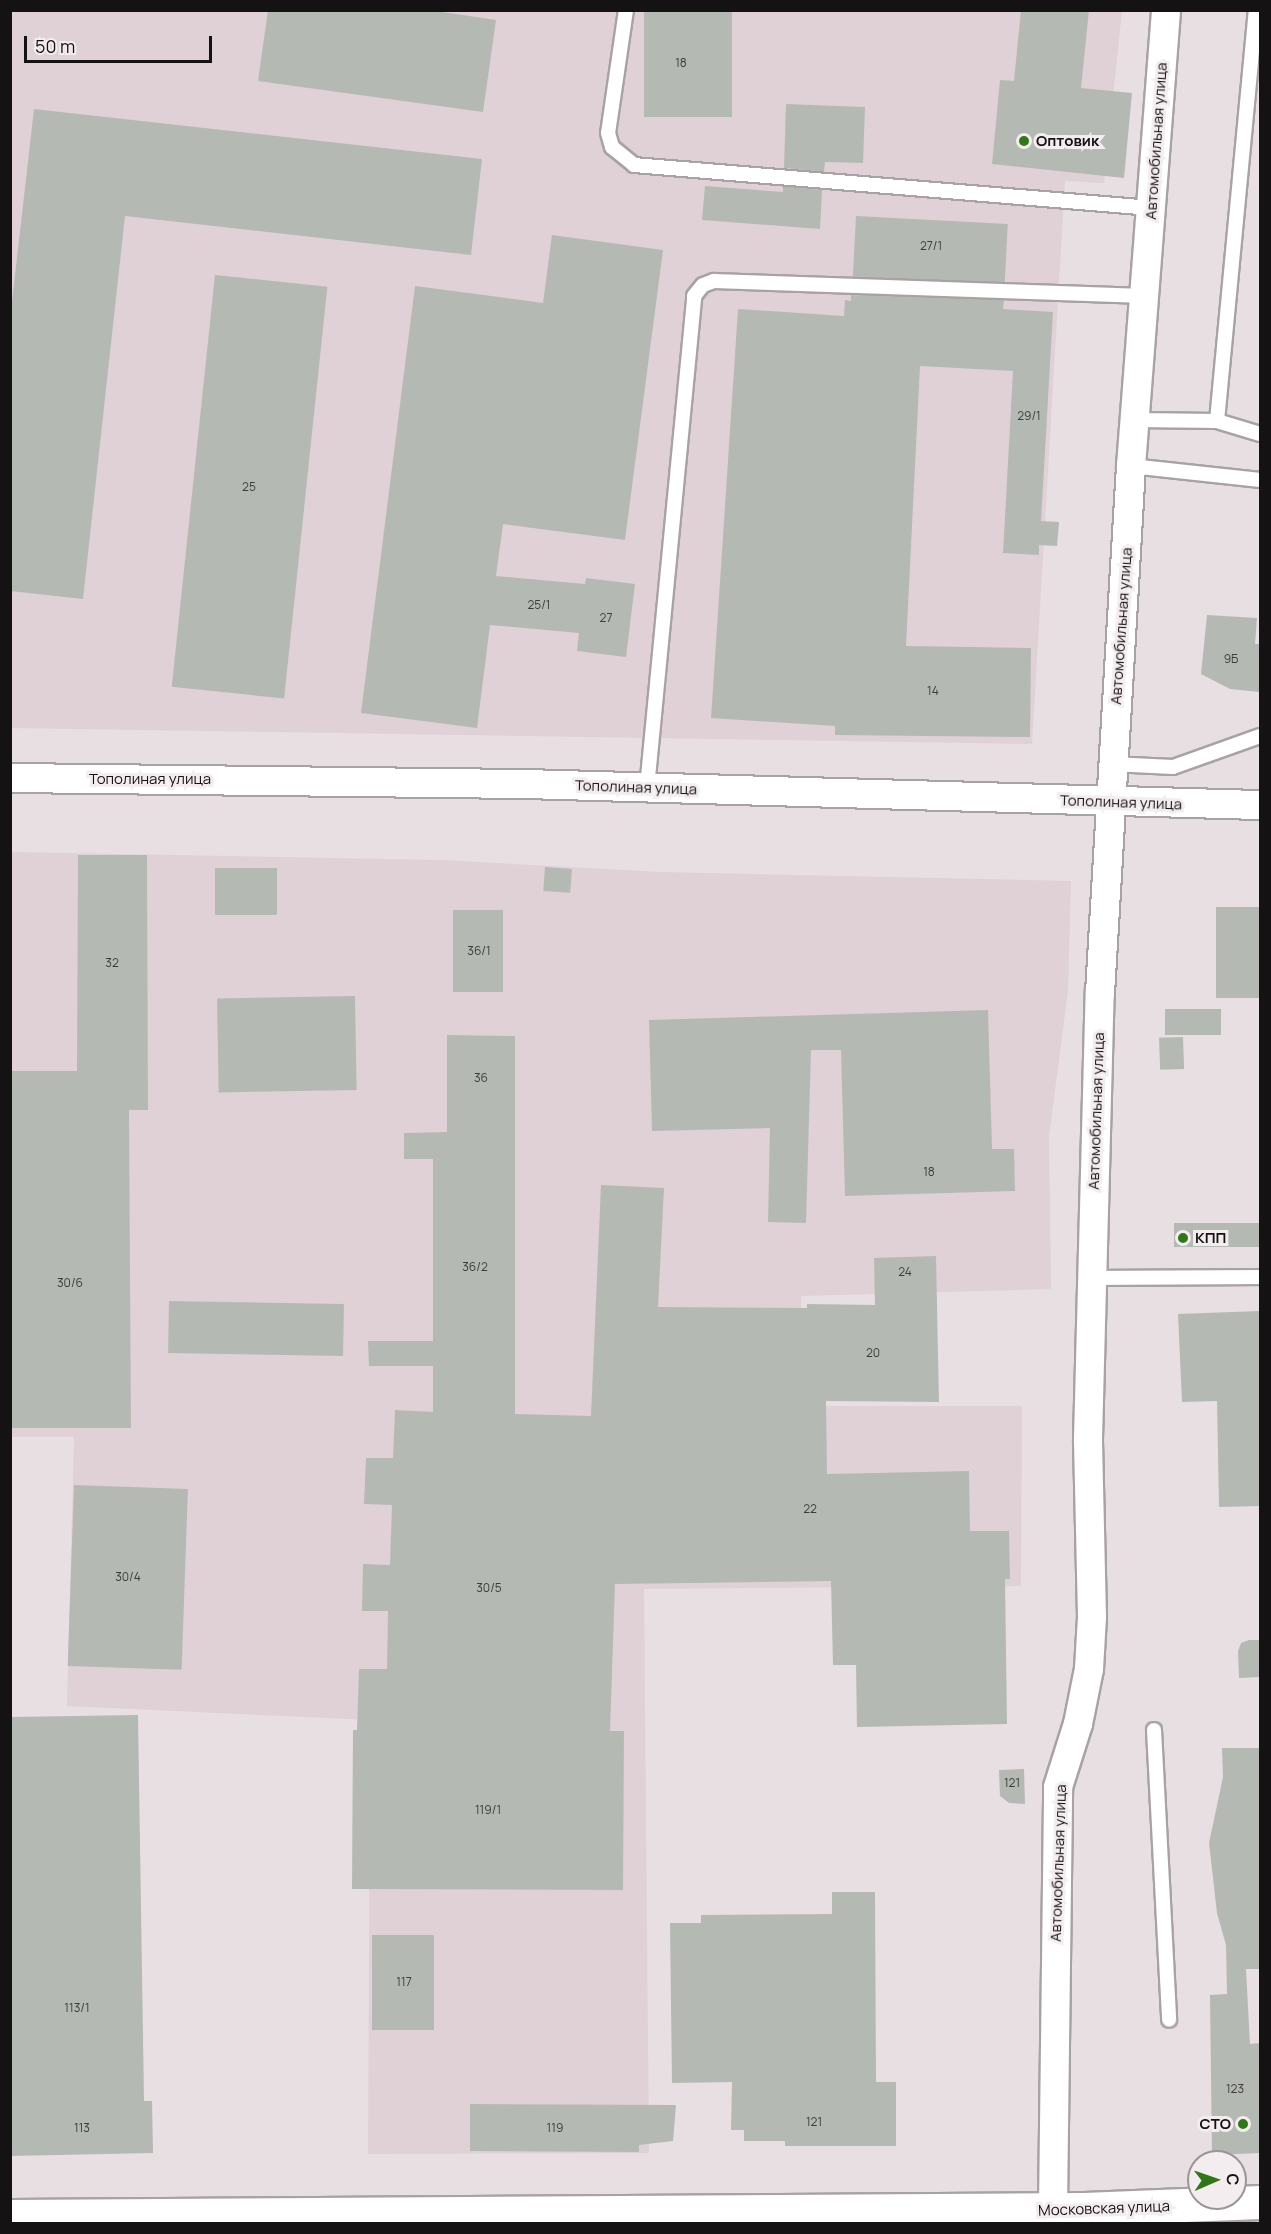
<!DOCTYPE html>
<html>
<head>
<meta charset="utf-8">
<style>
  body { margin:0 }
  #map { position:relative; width:1271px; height:2234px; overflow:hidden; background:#e7dfe2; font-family:Manrope,sans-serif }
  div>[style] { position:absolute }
  .built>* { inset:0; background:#e0d1d7 }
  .building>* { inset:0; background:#b5b9b4; transform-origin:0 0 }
  .roads { filter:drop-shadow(2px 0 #a9a2a5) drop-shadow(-2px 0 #a9a2a5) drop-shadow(0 2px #a9a2a5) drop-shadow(0 -2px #a9a2a5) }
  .service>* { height:14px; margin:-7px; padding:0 7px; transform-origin:7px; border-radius:7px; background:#fff }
  .minor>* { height:28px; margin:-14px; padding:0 14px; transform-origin:14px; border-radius:14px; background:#fff }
  .tertiary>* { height:33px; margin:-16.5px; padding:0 16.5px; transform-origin:16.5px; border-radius:16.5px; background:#fff }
  .dots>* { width:16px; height:16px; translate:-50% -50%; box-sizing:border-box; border:3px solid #f4edef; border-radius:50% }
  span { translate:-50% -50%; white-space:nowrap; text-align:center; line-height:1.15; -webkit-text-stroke:6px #f4edef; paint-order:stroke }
  .number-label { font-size:12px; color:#3c3c3b }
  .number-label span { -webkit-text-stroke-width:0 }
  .poi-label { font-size:15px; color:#141213; font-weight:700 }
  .left { translate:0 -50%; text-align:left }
  .right { translate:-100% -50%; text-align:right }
  .street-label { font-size:15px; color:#141213 }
  .frame { position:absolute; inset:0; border:12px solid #141213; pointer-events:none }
  .north { position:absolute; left:1187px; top:2150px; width:60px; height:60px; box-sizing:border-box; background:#f4edef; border:2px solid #9a9597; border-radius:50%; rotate:88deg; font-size:16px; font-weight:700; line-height:24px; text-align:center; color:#141213 }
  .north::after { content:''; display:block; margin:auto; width:21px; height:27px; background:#31771a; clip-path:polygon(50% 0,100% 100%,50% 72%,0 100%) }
  .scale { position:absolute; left:24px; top:36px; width:188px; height:27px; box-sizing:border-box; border:3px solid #141213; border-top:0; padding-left:8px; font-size:18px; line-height:21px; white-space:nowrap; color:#141213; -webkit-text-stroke:4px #f4edef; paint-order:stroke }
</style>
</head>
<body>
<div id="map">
  <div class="built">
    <div style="clip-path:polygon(11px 11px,1122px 11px,1104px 183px,1065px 181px,1032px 744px,11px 728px)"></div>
    <div style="clip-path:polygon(11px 852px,441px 860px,661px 872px,1071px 881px,1068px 991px,1049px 1137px,1051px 1289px,801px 1296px,803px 1406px,1022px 1406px,1021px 1586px,644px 1589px,649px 2153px,368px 2154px,370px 1720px,67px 1706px,74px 1437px,11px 1437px)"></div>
  </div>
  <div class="building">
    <div style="clip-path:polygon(268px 10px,429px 10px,496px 20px,483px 112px,258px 81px)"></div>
    <div style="left:644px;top:10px;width:88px;height:107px"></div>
    <div style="clip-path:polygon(1021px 10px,1089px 10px,1081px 88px,1132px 93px,1124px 178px,992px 164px,1000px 80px,1014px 81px)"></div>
    <div style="clip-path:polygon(786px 104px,865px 107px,863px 163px,825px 162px,824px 172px,784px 168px)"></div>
    <div style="clip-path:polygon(34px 109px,482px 159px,471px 255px,125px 216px,83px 599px,10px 591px,10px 319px)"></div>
    <div style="clip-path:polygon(705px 186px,783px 192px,783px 186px,822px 190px,820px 229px,702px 220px)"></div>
    <div style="left:856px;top:216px;width:152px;height:61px;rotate:3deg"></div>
    <div style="clip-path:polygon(552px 235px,663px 250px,625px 540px,503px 524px,496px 576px,585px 584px,586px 578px,635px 584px,626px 657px,577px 651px,579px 633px,490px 625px,477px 728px,361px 713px,415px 286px,543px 303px)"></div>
    <div style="left:215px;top:275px;width:113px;height:414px;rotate:6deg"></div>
    <div style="clip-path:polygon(851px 295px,1004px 300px,1003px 309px,1053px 312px,1041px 521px,1059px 522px,1057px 546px,1039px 545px,1039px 555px,1003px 553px,1013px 371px,920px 366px,906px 646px,1031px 648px,1030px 737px,835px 735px,835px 726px,711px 718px,738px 309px,844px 316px,845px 300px,851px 301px)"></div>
    <div style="clip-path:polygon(1207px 615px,1257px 618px,1255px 644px,1260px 644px,1260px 692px,1230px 689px,1201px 674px)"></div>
    <div style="clip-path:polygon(78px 855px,147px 855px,148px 1110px,129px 1110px,131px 1428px,10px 1428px,10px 1071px,77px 1071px)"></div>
    <div style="left:545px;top:867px;width:27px;height:24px;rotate:4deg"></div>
    <div style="left:277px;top:868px;width:47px;height:62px;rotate:90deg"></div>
    <div style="left:1260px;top:907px;width:91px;height:44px;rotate:90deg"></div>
    <div style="left:453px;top:910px;width:50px;height:82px"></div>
    <div style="left:355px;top:996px;width:94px;height:138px;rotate:89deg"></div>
    <div style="left:1221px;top:1009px;width:26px;height:56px;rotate:90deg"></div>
    <div style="clip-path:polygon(988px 1010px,992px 1149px,1014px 1149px,1015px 1191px,845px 1196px,841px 1050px,811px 1050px,806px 1223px,768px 1222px,770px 1128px,652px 1131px,649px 1020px)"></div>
    <div style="clip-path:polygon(447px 1035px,515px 1036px,515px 1414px,591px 1416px,601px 1185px,664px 1188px,658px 1307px,807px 1308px,807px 1304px,875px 1305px,874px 1258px,936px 1256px,939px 1402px,826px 1401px,827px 1474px,969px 1471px,970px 1531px,1009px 1531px,1010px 1579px,1005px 1579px,1007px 1724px,857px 1727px,856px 1665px,833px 1665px,831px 1581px,615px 1584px,610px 1731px,624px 1731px,623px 1890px,352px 1889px,353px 1730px,357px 1730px,359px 1669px,387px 1669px,388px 1611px,362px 1611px,363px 1564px,390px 1565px,392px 1505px,364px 1504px,366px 1458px,393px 1458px,395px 1410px,433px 1412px,433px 1366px,369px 1366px,368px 1341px,433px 1341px,433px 1159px,404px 1159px,404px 1133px,447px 1132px)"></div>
    <div style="left:1183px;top:1037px;width:32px;height:24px;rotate:88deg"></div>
    <div style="left:1260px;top:1223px;width:24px;height:86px;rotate:90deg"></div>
    <div style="left:169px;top:1301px;width:175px;height:52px;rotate:1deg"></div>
    <div style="clip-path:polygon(1260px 1311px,1260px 1506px,1219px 1507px,1217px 1401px,1182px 1402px,1178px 1314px)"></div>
    <div style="left:74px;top:1485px;width:114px;height:181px;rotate:2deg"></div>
    <div style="clip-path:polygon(1249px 1640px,1260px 1640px,1260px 1677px,1239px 1678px,1238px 1651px,1241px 1643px)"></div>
    <div style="clip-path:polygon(138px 1715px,144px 2101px,152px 2101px,153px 2153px,10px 2156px,10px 1717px)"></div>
    <div style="clip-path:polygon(1222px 1748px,1260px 1748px,1260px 1969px,1246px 1969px,1250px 2044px,1260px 2043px,1260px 2153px,1212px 2155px,1210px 1995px,1227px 1994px,1226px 1945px,1217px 1913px,1209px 1843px,1223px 1777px)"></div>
    <div style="clip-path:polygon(1024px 1769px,1025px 1804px,1009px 1803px,1000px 1796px,999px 1770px)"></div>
    <div style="clip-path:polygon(832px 1892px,875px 1892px,876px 2082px,896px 2082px,896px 2146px,785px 2146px,785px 2141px,744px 2141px,744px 2130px,731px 2130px,732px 2082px,672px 2083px,670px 1923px,701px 1923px,701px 1915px,832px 1914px)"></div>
    <div style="left:372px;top:1935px;width:62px;height:95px"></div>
    <div style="clip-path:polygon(470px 2104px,676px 2105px,673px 2141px,639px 2145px,639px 2152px,470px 2151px)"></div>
  </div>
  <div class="roads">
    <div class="service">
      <div style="left:626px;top:10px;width:124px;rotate:98.3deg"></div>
      <div style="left:608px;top:133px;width:15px;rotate:74deg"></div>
      <div style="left:612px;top:147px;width:28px;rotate:39deg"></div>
      <div style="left:634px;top:165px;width:519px;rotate:4.75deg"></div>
      <div style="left:1135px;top:420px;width:82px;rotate:0.7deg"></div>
      <div style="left:1217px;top:421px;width:413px;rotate:-84.6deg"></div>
      <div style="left:1217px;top:421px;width:45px;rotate:16.8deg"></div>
      <div style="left:1131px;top:466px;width:130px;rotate:6.2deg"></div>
      <div style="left:1111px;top:764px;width:62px;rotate:2.8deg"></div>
      <div style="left:1173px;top:767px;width:92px;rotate:-19.6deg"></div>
      <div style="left:647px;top:788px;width:494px;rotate:-84.5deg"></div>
      <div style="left:694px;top:296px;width:14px;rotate:-51deg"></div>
      <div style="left:703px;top:285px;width:12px;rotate:-20deg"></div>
      <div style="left:714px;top:281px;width:431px;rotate:2deg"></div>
      <div style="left:1091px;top:1278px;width:169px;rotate:-0.3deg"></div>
      <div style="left:1154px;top:1730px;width:290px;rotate:87deg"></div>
    </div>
    <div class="minor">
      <div style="left:10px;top:778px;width:515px;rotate:0.67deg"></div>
      <div style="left:525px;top:784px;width:735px;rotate:1.64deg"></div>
      <div style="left:1053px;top:2209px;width:422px;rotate:-89.3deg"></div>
      <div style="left:1058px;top:1787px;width:66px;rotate:-72.4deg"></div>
      <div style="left:1078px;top:1724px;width:56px;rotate:-78.7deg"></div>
      <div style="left:1089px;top:1669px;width:52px;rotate:-86.7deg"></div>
      <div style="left:1092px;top:1617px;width:178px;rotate:-91.3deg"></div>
      <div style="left:1088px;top:1439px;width:446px;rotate:-88.5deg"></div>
      <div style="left:1100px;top:993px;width:528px;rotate:-86.63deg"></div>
      <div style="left:1131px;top:466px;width:457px;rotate:-85.6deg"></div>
    </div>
    <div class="tertiary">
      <div style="left:10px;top:2216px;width:1074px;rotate:-0.37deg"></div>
      <div style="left:1084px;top:2209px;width:176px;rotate:-2.3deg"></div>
    </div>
  </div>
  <div class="dots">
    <div style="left:1024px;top:141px;background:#31771a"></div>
    <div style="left:1183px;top:1238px;background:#31771a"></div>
    <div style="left:1243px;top:2124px;background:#31771a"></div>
  </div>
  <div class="number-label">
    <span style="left:681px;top:63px">18</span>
    <span style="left:931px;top:246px">27/1</span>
    <span style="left:1029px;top:416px">29/1</span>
    <span style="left:249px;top:487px">25</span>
    <span style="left:539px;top:605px">25/1</span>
    <span style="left:606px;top:618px">27</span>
    <span style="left:1231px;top:659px">9Б</span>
    <span style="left:933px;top:691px">14</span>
    <span style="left:479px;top:951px">36/1</span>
    <span style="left:112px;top:963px">32</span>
    <span style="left:481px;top:1078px">36</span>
    <span style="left:929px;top:1172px">18</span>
    <span style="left:475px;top:1267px">36/2</span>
    <span style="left:905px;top:1272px">24</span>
    <span style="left:70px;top:1283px">30/6</span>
    <span style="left:873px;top:1353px">20</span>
    <span style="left:810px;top:1509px">22</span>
    <span style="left:128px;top:1577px">30/4</span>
    <span style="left:489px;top:1588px">30/5</span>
    <span style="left:1012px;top:1783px">121</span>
    <span style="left:488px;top:1810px">119/1</span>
    <span style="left:404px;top:1982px">117</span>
    <span style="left:77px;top:2008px">113/1</span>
    <span style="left:1235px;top:2089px">123</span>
    <span style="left:814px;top:2122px">121</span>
    <span style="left:82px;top:2128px">113</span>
    <span style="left:555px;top:2128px">119</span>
  </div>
  <div class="poi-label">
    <span class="left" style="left:1036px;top:141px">Оптовик</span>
    <span class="left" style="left:1195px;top:1238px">КПП</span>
    <span class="right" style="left:1231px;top:2124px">СТО</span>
  </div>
  <div class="street-label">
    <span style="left:1156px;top:141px;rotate:-86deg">Автомобильная улица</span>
    <span style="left:1121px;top:626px;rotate:-86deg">Автомобильная улица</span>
    <span style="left:150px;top:779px">Тополиная улица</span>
    <span style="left:636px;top:787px;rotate:2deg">Тополиная улица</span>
    <span style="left:1121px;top:802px;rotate:2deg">Тополиная улица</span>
    <span style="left:1096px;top:1111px;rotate:-88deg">Автомобильная улица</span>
    <span style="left:1058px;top:1863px;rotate:-88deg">Автомобильная улица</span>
    <span style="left:1104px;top:2208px;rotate:-2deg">Московская улица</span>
  </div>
  <div class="frame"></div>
  <div class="north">С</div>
  <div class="scale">50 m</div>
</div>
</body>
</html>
